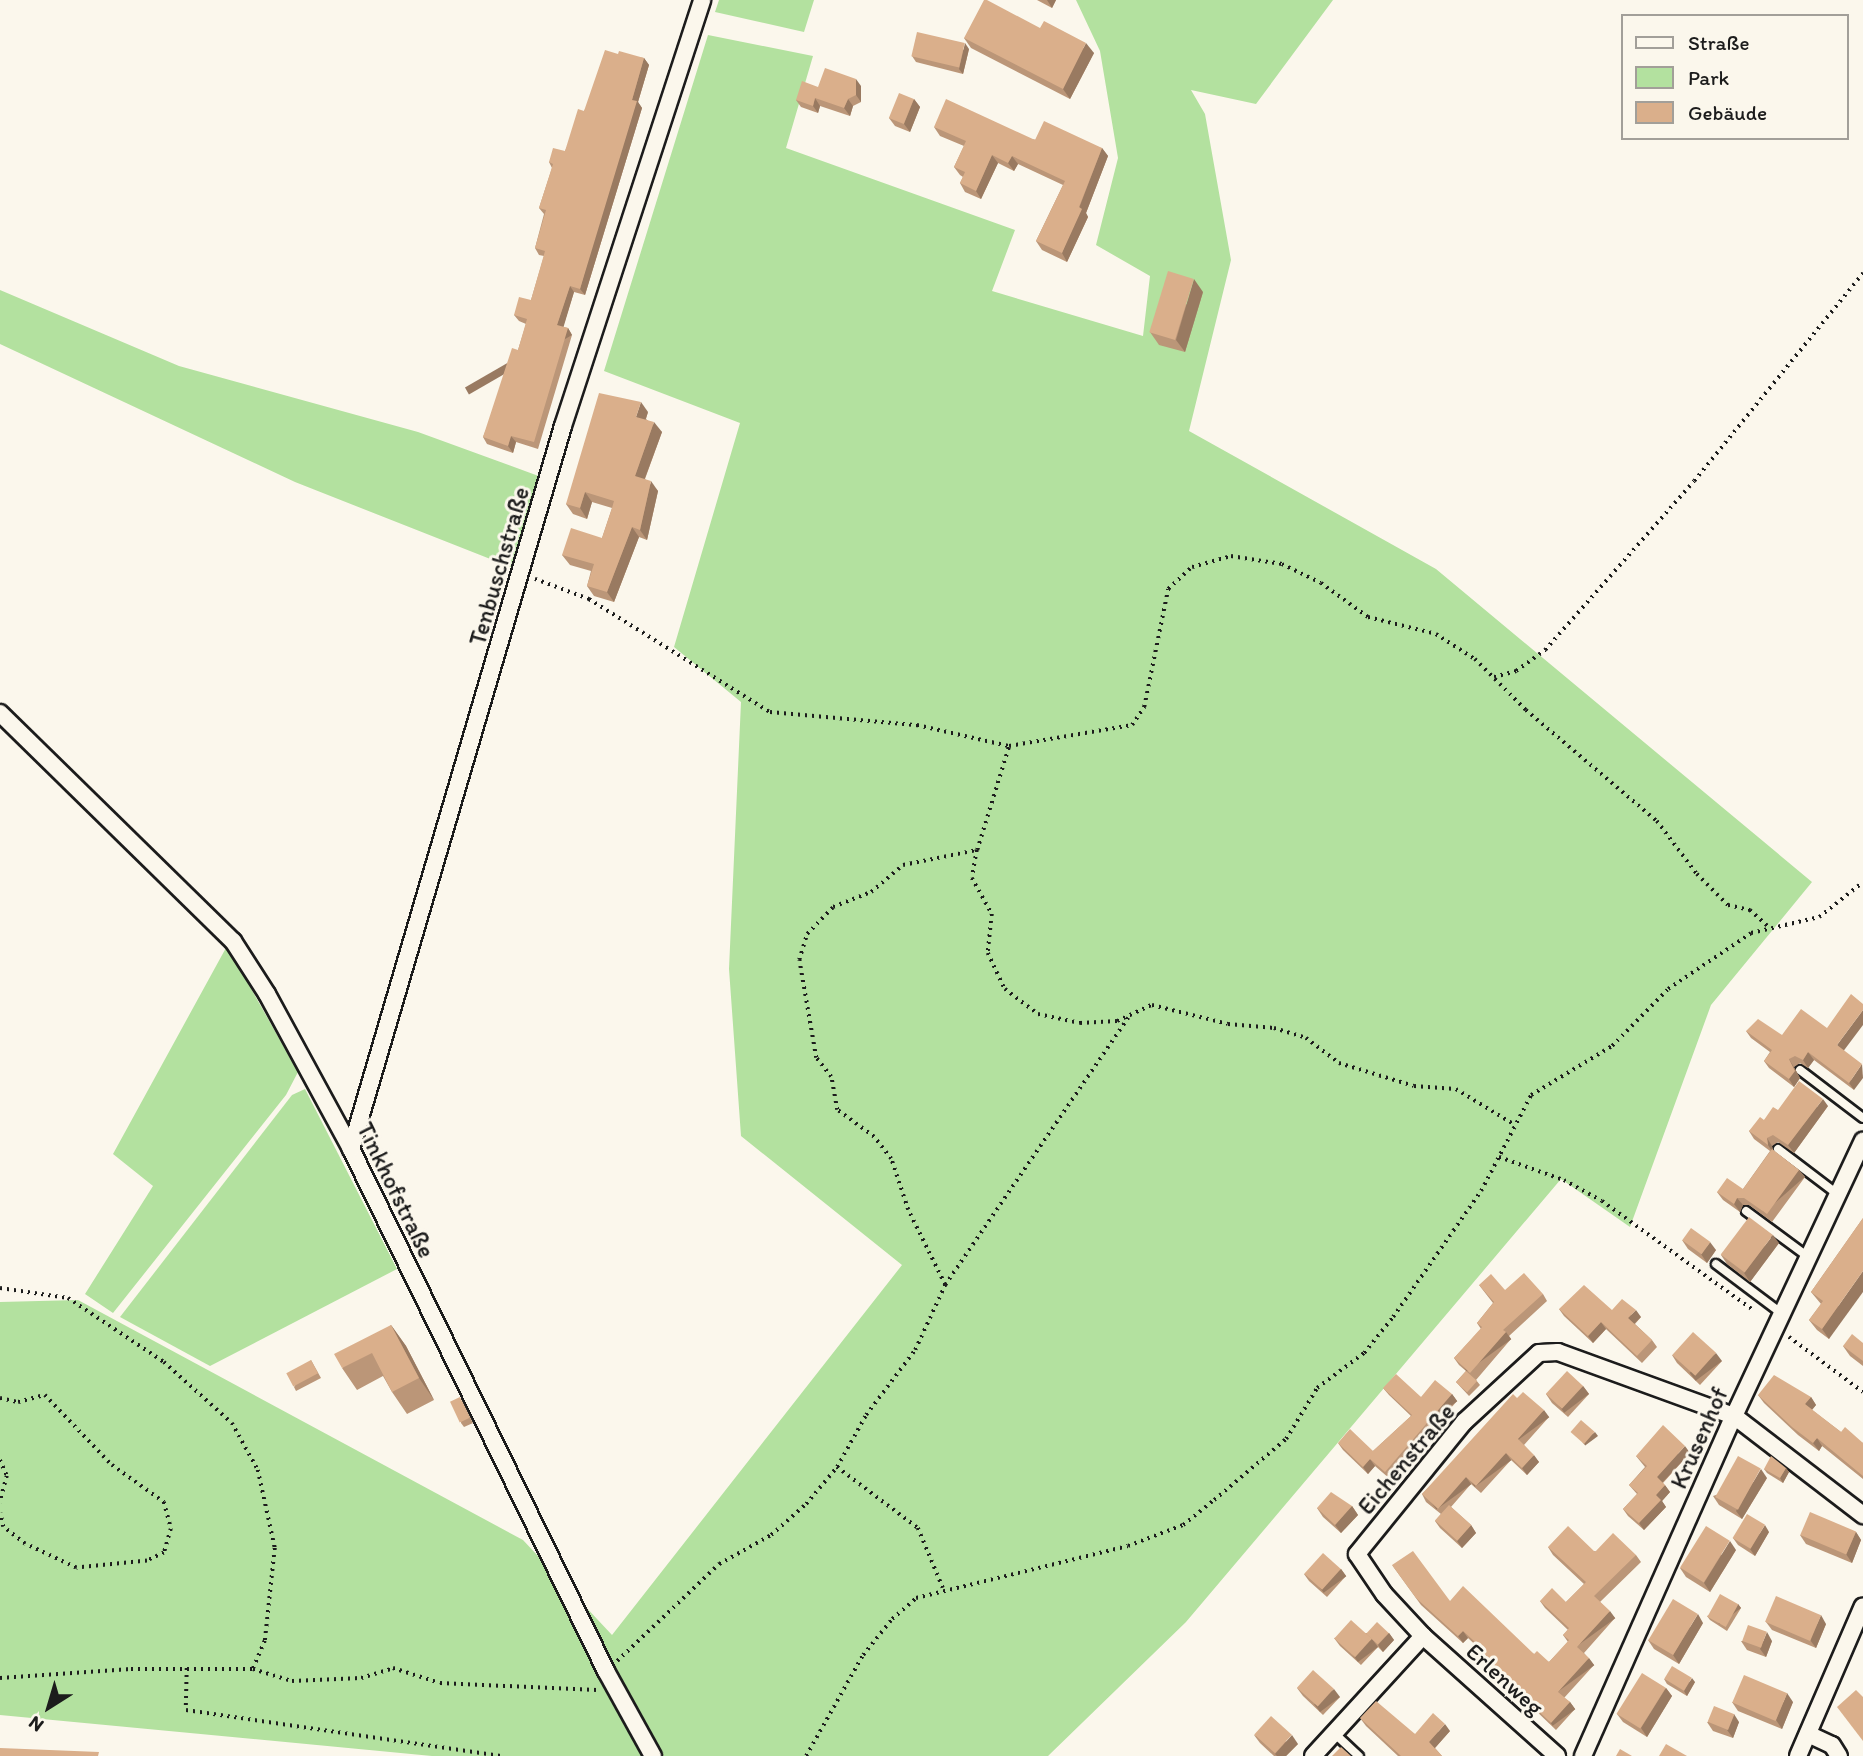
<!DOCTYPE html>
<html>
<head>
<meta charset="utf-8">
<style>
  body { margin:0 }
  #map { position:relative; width:1863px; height:1756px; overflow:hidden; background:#fbf7ec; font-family:Itim,sans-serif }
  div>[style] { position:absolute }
  .green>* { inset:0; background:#b3e19f }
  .path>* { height:3.5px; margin-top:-1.75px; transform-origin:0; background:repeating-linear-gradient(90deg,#1c1c1c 0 2px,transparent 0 7px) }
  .roads { filter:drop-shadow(2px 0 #1c1c1c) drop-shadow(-2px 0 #1c1c1c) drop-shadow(0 2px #1c1c1c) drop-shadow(0 -2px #1c1c1c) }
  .service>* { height:8px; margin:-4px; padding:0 4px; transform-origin:4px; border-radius:4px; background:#fbf7ec }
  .minor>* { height:16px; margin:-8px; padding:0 8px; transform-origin:8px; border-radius:8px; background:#fbf7ec }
  .wall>* { inset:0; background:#bb9678 }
  .shaded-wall>* { inset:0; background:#997a61; transform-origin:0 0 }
  .building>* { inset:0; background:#daaf8b; transform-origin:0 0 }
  span { translate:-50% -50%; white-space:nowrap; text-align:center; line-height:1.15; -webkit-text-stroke:6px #fbf7ec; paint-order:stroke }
  .street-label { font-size:24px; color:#1c1c1c }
  .legend { position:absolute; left:1621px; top:14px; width:228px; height:126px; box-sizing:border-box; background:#fbf7ec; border:2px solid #a29f99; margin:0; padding:9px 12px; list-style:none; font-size:21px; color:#1c1c1c }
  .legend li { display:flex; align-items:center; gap:14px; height:35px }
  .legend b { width:35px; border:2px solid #a29f99 }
  .north { position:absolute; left:14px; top:1672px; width:70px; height:70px; -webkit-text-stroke:5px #fbf7ec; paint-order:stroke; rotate:217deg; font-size:19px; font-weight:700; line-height:28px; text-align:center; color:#1c1c1c }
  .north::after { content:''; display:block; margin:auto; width:24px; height:32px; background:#1c1c1c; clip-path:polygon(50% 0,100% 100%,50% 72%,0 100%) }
</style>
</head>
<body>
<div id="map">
  <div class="green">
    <div style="clip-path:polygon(719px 0,814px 0,804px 32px,715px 12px)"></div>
    <div style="clip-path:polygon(1076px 0,1333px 0,1256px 104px,1191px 90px,1205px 114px,1231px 260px,1189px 431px,1436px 569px,1812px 882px,1711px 1005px,1630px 1227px,1561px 1179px,1186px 1622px,1048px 1756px,432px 1756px,0 1715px,0 1302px,78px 1300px,523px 1540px,612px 1635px,902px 1265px,741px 1136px,729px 969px,741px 702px,674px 647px,740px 423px,604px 371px,708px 35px,813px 56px,786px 148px,1015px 230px,992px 291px,1143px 336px,1150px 276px,1096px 245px,1118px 158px,1100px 51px)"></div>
    <div style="clip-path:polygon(0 290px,179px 366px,418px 432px,544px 478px,518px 570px,295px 482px,0 344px)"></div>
    <div style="clip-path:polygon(227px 946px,298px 1072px,286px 1095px,113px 1313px,85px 1294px,153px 1186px,113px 1154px)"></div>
    <div style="clip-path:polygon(305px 1089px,397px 1269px,210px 1366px,120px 1317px,292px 1095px)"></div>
  </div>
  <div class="path">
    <div style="left:535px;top:579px;width:58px;rotate:20.3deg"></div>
    <div style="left:589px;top:599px;width:213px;rotate:32deg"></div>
    <div style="left:770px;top:712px;width:148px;rotate:5.1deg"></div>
    <div style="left:917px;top:725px;width:94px;rotate:12.9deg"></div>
    <div style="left:1009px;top:746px;width:125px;rotate:-9.7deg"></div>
    <div style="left:1132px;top:725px;width:22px;rotate:-56deg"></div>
    <div style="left:1144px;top:707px;width:120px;rotate:-78.5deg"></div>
    <div style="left:1168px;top:589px;width:33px;rotate:-43deg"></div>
    <div style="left:1192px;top:567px;width:41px;rotate:-15.8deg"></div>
    <div style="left:1231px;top:556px;width:52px;rotate:8.9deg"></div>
    <div style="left:1282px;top:564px;width:43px;rotate:26deg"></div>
    <div style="left:1321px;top:583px;width:58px;rotate:35.9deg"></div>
    <div style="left:1368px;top:617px;width:70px;rotate:14deg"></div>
    <div style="left:1436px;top:634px;width:46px;rotate:32.7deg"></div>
    <div style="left:1475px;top:659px;width:72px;rotate:45deg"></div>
    <div style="left:1526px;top:710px;width:172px;rotate:40.3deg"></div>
    <div style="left:1657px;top:821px;width:66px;rotate:53deg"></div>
    <div style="left:1697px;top:874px;width:44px;rotate:45deg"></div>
    <div style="left:1728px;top:905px;width:23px;rotate:13deg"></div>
    <div style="left:1750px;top:910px;width:24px;rotate:42deg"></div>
    <div style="left:1494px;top:677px;width:23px;rotate:-15deg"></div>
    <div style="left:1516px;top:671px;width:36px;rotate:-36deg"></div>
    <div style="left:1545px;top:650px;width:225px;rotate:-48.6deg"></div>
    <div style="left:1694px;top:481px;width:268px;rotate:-50.9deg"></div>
    <div style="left:977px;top:850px;width:28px;rotate:100deg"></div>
    <div style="left:972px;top:878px;width:41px;rotate:60.9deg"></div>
    <div style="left:992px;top:914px;width:39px;rotate:96deg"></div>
    <div style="left:988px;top:953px;width:40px;rotate:65deg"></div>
    <div style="left:1005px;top:989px;width:41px;rotate:37.1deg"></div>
    <div style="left:1038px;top:1014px;width:43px;rotate:12.1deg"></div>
    <div style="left:1080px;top:1023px;width:37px;rotate:-3deg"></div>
    <div style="left:1117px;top:1021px;width:38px;rotate:-25deg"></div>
    <div style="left:1152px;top:1005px;width:78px;rotate:14deg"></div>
    <div style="left:1228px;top:1024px;width:46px;rotate:5deg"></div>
    <div style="left:1274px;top:1028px;width:34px;rotate:17deg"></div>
    <div style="left:1306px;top:1038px;width:41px;rotate:37.1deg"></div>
    <div style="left:1339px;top:1063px;width:78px;rotate:17deg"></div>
    <div style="left:1414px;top:1086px;width:42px;rotate:4.1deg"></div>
    <div style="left:1456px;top:1089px;width:69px;rotate:31.4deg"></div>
    <div style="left:1499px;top:1157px;width:69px;rotate:19.5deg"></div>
    <div style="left:1564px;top:1180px;width:43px;rotate:28.9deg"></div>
    <div style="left:1602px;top:1201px;width:185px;rotate:35.8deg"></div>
    <div style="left:945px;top:1285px;width:324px;rotate:-55.6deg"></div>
    <div style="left:0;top:1288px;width:69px;rotate:8.4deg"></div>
    <div style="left:68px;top:1298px;width:115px;rotate:33.7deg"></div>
    <div style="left:164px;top:1362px;width:91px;rotate:41.9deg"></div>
    <div style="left:232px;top:1423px;width:54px;rotate:61deg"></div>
    <div style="left:258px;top:1470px;width:80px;rotate:77.7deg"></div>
    <div style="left:275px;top:1548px;width:94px;rotate:96.1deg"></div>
    <div style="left:265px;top:1641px;width:30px;rotate:113deg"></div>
    <div style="left:1789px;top:1337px;width:92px;rotate:36.6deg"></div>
    <div style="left:0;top:1398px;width:18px;rotate:13deg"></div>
    <div style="left:18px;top:1402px;width:28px;rotate:-15deg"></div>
    <div style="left:45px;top:1395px;width:97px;rotate:46.3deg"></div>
    <div style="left:112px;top:1465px;width:64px;rotate:35.4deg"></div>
    <div style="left:164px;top:1502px;width:28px;rotate:75deg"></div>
    <div style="left:171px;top:1529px;width:25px;rotate:106deg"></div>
    <div style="left:164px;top:1553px;width:19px;rotate:155deg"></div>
    <div style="left:147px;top:1561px;width:71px;rotate:174.4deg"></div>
    <div style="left:76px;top:1568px;width:56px;rotate:-154.8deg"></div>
    <div style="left:25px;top:1544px;width:28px;rotate:-142deg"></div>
    <div style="left:3px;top:1527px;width:14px;rotate:-102deg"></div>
    <div style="left:0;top:1460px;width:17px;rotate:66deg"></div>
    <div style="left:7px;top:1476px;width:28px;rotate:105deg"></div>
    <div style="left:837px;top:1467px;width:101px;rotate:37deg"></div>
    <div style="left:918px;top:1528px;width:65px;rotate:67.4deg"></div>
    <div style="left:617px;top:1661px;width:141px;rotate:-43.6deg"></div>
    <div style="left:719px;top:1564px;width:60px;rotate:-29.1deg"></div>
    <div style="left:771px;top:1535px;width:47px;rotate:-41.5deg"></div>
    <div style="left:806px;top:1504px;width:48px;rotate:-50deg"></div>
    <div style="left:837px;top:1467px;width:60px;rotate:-60.9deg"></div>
    <div style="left:866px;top:1415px;width:81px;rotate:-53deg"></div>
    <div style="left:915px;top:1350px;width:72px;rotate:-65.2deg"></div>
    <div style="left:945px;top:1285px;width:84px;rotate:-116.3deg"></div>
    <div style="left:908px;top:1210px;width:54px;rotate:-108.4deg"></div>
    <div style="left:891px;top:1159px;width:28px;rotate:-128deg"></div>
    <div style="left:874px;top:1137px;width:46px;rotate:-143.9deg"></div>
    <div style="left:837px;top:1110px;width:34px;rotate:-100deg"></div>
    <div style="left:831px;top:1077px;width:24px;rotate:-128deg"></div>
    <div style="left:816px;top:1058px;width:99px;rotate:-99.8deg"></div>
    <div style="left:799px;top:960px;width:27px;rotate:-73deg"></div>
    <div style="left:807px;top:934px;width:37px;rotate:-46deg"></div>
    <div style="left:833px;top:907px;width:41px;rotate:-21.5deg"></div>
    <div style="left:871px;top:892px;width:42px;rotate:-40.2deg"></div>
    <div style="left:903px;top:865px;width:76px;rotate:-11.5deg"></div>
    <div style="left:977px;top:850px;width:109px;rotate:-72.9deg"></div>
    <div style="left:187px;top:1668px;width:42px;rotate:91.4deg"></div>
    <div style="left:186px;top:1710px;width:320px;rotate:8.3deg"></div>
    <div style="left:0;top:1678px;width:131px;rotate:-3.9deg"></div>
    <div style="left:131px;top:1669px;width:122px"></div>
    <div style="left:253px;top:1669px;width:41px;rotate:17.1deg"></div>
    <div style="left:292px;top:1681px;width:69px;rotate:-2.5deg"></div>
    <div style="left:361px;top:1678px;width:34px;rotate:-17deg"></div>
    <div style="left:393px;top:1668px;width:49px;rotate:17.7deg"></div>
    <div style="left:440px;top:1683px;width:157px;rotate:2.6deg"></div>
    <div style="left:806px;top:1756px;width:116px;rotate:-60.6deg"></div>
    <div style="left:863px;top:1655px;width:46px;rotate:-51.1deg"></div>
    <div style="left:892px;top:1619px;width:32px;rotate:-41deg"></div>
    <div style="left:916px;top:1598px;width:218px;rotate:-13.8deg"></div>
    <div style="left:1128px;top:1546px;width:59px;rotate:-20.9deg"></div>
    <div style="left:1183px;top:1525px;width:40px;rotate:-39deg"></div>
    <div style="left:1214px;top:1500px;width:94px;rotate:-40.3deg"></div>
    <div style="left:1286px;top:1439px;width:60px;rotate:-58.7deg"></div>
    <div style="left:1317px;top:1388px;width:59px;rotate:-36.7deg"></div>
    <div style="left:1364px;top:1353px;width:46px;rotate:-51.1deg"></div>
    <div style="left:1393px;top:1317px;width:154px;rotate:-55.1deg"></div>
    <div style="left:1481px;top:1191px;width:108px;rotate:-62.5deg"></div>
    <div style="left:1531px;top:1095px;width:95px;rotate:-31.2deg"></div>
    <div style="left:1612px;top:1046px;width:80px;rotate:-45.5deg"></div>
    <div style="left:1668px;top:989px;width:100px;rotate:-34deg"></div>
    <div style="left:1751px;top:933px;width:70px;rotate:-13.2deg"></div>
    <div style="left:1819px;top:917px;width:56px;rotate:-38.5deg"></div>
  </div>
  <div class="roads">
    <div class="service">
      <div style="left:1800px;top:1070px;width:79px;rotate:37.3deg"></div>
      <div style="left:1778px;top:1149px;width:73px;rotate:37.2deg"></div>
      <div style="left:1746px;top:1211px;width:76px;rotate:36.4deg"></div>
      <div style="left:1716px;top:1264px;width:81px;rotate:37deg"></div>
      <div style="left:1334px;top:1733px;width:34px;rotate:43deg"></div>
    </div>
    <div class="minor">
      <div style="left:0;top:713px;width:326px;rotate:44.4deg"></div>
      <div style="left:233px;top:941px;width:63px;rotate:57.3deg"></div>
      <div style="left:267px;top:994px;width:176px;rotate:61.5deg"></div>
      <div style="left:351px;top:1149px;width:581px;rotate:63.96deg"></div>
      <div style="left:606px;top:1671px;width:97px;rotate:61.1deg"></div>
      <div style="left:351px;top:1149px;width:753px;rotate:-73.66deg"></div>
      <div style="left:563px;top:426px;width:448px;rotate:-71.9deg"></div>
      <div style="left:1423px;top:1636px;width:180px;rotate:41.8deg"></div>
      <div style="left:1808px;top:1734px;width:26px;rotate:25deg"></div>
      <div style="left:1832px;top:1745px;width:13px;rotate:58deg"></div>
      <div style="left:1313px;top:1756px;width:163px;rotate:-47.5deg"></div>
      <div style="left:1423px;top:1636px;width:57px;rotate:-132.9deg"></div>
      <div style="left:1384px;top:1594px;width:48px;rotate:-124deg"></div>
      <div style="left:1357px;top:1554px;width:170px;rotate:-51deg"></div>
      <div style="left:1464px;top:1422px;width:102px;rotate:-42.6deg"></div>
      <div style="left:1539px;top:1353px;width:19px;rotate:-3deg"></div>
      <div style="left:1558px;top:1352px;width:187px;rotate:20deg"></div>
      <div style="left:1734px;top:1416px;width:163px;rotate:37.5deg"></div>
      <div style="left:1583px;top:1756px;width:372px;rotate:-66.1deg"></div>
      <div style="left:1734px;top:1416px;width:304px;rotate:-64.9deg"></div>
      <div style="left:1798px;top:1756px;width:163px;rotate:-66.6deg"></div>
    </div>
  </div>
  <div class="wall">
    <div style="clip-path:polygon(1037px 0,1056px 0,1052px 8px)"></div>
    <div style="clip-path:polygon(1040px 28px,1094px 53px,1070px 99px,971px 48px,964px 38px)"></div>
    <div style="clip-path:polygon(969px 49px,963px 74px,916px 62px,912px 56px)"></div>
    <div style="clip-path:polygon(618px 54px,644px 58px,649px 65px,638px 102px,642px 108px,585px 295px,574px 292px,563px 327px,568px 328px,572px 335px,538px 449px,516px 442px,513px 453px,487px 444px,483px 437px,518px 350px,526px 324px,519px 321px,514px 315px,531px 300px,544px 256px,539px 255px,535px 248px,544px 214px,539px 208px,552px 168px,549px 162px,565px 151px,584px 111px)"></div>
    <div style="clip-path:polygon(861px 86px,861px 102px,853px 106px,850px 116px,820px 106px,818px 113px,801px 107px,796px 100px,818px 87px)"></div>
    <div style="clip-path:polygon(914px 99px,920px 107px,910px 132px,895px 126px,889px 118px)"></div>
    <div style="clip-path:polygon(934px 127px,1102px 148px,1108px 156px,1086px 213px,1088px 217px,1067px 262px,1042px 250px,1036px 241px,1063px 185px,1018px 164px,1014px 171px,998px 163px,981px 199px,965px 192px,960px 183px,963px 177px,960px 175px,954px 167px,964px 146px,940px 136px)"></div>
    <div style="clip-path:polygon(1203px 292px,1185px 352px,1159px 345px,1150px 332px)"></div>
    <div style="clip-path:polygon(648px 412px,646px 419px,662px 432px,645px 479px,658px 491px,647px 540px,639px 537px,614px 602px,594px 596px,587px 586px,591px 571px,570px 565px,562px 555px,602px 538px,612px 508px,592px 502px,587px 519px,573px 514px,566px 504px)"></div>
    <div style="clip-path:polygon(1746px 1031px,1782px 1035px,1844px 1050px,1854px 1090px,1814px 1060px,1808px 1068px,1800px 1063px,1794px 1067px,1800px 1078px,1794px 1087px,1769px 1068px,1764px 1061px,1770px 1052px,1751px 1038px)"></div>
    <div style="clip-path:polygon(1828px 1106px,1794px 1153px,1778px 1142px,1772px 1146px,1773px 1150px,1799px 1170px,1805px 1177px,1772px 1222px,1749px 1205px,1743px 1205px,1740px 1212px,1723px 1200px,1717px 1192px,1743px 1189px,1770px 1151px,1754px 1139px,1749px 1131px,1778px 1110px)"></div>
    <div style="clip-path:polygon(1863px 1218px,1829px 1339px,1817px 1330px,1809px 1320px,1821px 1304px,1811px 1292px)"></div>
    <div style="clip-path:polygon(1682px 1240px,1716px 1250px,1707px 1263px,1688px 1249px)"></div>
    <div style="clip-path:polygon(1779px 1243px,1750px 1282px,1727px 1264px,1721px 1255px)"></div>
    <div style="clip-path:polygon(1479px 1285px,1505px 1290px,1543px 1294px,1547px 1301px,1509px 1336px,1511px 1339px,1476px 1380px,1480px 1385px,1469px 1396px,1456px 1382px,1466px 1371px,1459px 1365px,1454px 1358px,1481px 1329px,1477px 1323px,1493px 1303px)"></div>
    <div style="clip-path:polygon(1559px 1309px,1612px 1310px,1641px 1317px,1635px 1324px,1652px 1340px,1657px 1347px,1642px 1363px,1606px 1329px,1593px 1343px,1564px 1316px)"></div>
    <div style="clip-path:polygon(391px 1325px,406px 1346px,434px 1400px,407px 1414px,392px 1392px,383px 1376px,357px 1390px,342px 1368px)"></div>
    <div style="clip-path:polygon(1863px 1343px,1863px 1366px,1850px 1356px,1843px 1346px)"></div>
    <div style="clip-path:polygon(1672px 1355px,1722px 1361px,1700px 1385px,1677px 1363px)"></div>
    <div style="clip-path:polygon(311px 1360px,321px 1378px,296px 1391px,294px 1387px)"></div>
    <div style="clip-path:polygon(1583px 1386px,1589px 1394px,1568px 1417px,1552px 1403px,1546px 1394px)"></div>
    <div style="clip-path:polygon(1383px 1388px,1421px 1397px,1452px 1394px,1457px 1401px,1390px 1479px,1375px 1466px,1368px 1474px,1343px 1450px,1338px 1443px,1373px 1451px,1411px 1416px,1389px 1395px)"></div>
    <div style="clip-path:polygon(1758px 1395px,1811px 1397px,1816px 1405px,1812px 1410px,1841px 1432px,1863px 1443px,1863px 1479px,1822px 1446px,1819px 1451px,1798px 1435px,1764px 1403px)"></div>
    <div style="clip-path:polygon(1517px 1398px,1549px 1417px,1524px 1445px,1539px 1462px,1527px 1475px,1511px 1460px,1481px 1493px,1471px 1484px,1451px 1507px,1471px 1525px,1476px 1533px,1462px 1548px,1440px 1528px,1435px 1521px,1441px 1514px,1426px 1502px,1422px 1494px)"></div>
    <div style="clip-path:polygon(462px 1401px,473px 1423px,464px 1427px,461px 1423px)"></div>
    <div style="clip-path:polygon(1690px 1453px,1663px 1483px,1670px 1492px,1662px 1501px,1666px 1507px,1644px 1530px,1628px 1516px,1623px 1509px,1637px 1494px,1629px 1485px,1645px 1467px,1636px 1456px)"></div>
    <div style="clip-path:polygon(1786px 1468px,1789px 1472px,1783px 1483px,1767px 1473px,1764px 1469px)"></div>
    <div style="clip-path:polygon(1767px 1478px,1742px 1519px,1719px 1505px,1713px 1496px)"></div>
    <div style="clip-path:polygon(1352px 1506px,1358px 1515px,1341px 1533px,1323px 1517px,1317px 1508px)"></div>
    <div style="clip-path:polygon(1769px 1532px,1755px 1556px,1738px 1545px,1733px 1538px)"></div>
    <div style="clip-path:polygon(1856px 1532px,1861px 1540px,1852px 1563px,1806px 1544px,1800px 1535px)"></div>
    <div style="clip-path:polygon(1548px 1547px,1636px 1555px,1641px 1562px,1600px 1602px,1615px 1618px,1584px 1653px,1594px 1665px,1564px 1698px,1570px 1702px,1575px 1709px,1556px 1730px,1486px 1663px,1481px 1656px,1484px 1653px,1468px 1638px,1463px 1643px,1421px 1605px,1392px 1565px,1534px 1654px,1549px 1662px,1568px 1642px,1563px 1635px,1568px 1630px,1545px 1608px,1540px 1601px,1566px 1602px,1584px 1584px,1553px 1555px)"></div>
    <div style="clip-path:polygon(1736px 1550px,1710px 1592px,1686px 1577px,1680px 1568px)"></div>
    <div style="clip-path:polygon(1341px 1569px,1346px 1576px,1327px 1597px,1309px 1581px,1304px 1574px)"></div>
    <div style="clip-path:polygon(1738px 1604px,1741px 1608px,1727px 1631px,1710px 1620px,1707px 1616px)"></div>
    <div style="clip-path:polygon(1766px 1622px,1826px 1624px,1816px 1648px,1772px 1630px)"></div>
    <div style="clip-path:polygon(1703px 1623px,1679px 1664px,1654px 1649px,1648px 1640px)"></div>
    <div style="clip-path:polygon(1366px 1633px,1389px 1633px,1394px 1640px,1383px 1652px,1378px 1647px,1361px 1665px,1340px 1646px,1334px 1638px)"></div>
    <div style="clip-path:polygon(1741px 1641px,1772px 1641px,1766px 1657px,1747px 1650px)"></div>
    <div style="clip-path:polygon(1664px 1679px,1695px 1682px,1687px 1696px,1667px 1684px)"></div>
    <div style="clip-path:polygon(1297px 1688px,1340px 1697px,1323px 1715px,1303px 1696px)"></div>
    <div style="clip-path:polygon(1666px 1688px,1672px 1696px,1647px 1737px,1623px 1722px,1617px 1714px)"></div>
    <div style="clip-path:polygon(1732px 1702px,1793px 1702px,1782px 1729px,1738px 1711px)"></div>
    <div style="clip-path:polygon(1360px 1718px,1415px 1734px,1450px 1731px,1435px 1748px,1442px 1756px,1398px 1756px,1366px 1726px)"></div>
    <div style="clip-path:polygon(1707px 1722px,1739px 1722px,1733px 1738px,1713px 1731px)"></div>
    <div style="clip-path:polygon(1254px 1735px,1298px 1744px,1286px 1756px,1274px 1756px,1260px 1743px)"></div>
  </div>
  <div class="shaded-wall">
    <div style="clip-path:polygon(1047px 0,1056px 0,1052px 8px)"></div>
    <div style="clip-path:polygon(965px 43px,969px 49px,963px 74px,959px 69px)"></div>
    <div style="clip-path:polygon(1086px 43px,1094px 53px,1070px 99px,1063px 89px)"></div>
    <div style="clip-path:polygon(644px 58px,649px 65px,638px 102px,642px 108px,585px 295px,580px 289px,632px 100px)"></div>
    <div style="clip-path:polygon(856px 79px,861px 86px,861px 102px,856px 95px)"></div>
    <div style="clip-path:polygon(815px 98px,820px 106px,818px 113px,813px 106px)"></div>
    <div style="clip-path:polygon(848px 99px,853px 106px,850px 116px,844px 108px)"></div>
    <div style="clip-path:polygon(914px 99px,920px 107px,910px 132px,904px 124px)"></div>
    <div style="clip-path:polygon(1102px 148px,1108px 156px,1086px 213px,1088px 217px,1067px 262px,1062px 253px)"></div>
    <div style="clip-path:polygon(992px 155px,998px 163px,981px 199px,976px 191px)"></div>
    <div style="clip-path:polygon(1012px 156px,1018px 164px,1014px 171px,1008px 163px)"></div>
    <div style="clip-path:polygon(1194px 279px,1203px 292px,1185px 352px,1176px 340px)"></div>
    <div style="clip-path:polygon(570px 286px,574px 292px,562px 332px,557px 325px)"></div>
    <div style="left:568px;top:328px;width:8px;height:119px;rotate:60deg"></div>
    <div style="clip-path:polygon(641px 402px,648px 412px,643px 427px,636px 417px)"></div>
    <div style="clip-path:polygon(654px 422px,662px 432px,642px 486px,635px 476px)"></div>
    <div style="clip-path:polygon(511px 436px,516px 442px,513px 453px,508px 446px)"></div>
    <div style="clip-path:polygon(651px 481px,658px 491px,647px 540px,640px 530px)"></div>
    <div style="clip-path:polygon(585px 492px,592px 502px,587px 519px,580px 508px)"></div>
    <div style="clip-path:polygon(632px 527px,639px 537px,614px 602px,607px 592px)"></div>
    <div style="clip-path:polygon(1863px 1010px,1863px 1025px,1842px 1053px,1837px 1045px)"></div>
    <div style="clip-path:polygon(1808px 1052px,1814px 1060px,1808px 1068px,1803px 1060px)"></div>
    <div style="clip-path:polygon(1789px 1059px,1800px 1078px,1794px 1087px,1789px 1079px)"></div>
    <div style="clip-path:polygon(1862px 1064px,1863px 1078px,1854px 1090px,1849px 1083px)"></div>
    <div style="clip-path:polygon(1823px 1099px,1828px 1106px,1794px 1153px,1788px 1145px)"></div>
    <div style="clip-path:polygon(1767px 1138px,1772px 1146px,1773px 1153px,1768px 1145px)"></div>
    <div style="left:1799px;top:1170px;width:9px;height:54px;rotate:49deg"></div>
    <div style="clip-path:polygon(1737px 1198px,1743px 1205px,1740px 1212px,1734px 1204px)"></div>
    <div style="clip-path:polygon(1773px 1235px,1779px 1243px,1750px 1282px,1744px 1273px)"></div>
    <div style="clip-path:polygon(1710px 1242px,1716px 1250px,1707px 1263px,1701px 1254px)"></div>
    <div style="clip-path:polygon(1863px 1271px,1863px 1292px,1829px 1339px,1822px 1329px)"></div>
    <div style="clip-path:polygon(1636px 1310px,1641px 1317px,1633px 1325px,1628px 1318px)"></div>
    <div style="clip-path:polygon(1601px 1322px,1606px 1329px,1593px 1343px,1588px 1336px)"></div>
    <div style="clip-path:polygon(391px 1325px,406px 1346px,434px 1400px,419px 1378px)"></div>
    <div style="left:1506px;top:1332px;width:9px;height:55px;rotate:54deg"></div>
    <div style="left:1716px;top:1353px;width:10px;height:33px;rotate:53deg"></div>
    <div style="left:1583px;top:1386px;width:10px;height:31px;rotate:53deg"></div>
    <div style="left:1452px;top:1394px;width:9px;height:103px;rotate:54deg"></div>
    <div style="clip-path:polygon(1811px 1397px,1816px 1405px,1810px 1412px,1805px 1404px)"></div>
    <div style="left:1544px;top:1410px;width:9px;height:39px;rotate:54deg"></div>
    <div style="left:1595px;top:1432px;width:5px;height:16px;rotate:53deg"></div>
    <div style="clip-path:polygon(1817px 1438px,1822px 1446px,1819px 1451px,1813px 1443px)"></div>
    <div style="clip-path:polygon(1685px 1446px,1690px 1453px,1661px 1484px,1657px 1477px)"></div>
    <div style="left:1506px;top:1453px;width:9px;height:45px;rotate:54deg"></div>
    <div style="clip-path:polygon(1534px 1455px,1539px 1462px,1527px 1475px,1522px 1468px)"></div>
    <div style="clip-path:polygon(1370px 1459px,1375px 1466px,1368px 1474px,1363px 1467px)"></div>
    <div style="clip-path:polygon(1786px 1468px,1789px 1472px,1783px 1483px,1780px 1478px)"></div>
    <div style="clip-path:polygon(1761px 1469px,1767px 1478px,1742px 1519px,1736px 1511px)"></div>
    <div style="left:1466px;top:1477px;width:9px;height:43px;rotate:54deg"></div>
    <div style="clip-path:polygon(1665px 1485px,1670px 1492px,1662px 1501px,1666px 1507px,1644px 1530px,1639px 1523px,1656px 1495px)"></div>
    <div style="clip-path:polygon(1352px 1506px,1358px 1515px,1341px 1533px,1335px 1525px)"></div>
    <div style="clip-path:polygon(1471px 1525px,1476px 1533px,1462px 1548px,1457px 1541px)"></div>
    <div style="clip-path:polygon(1765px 1525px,1769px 1532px,1755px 1556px,1750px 1549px)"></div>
    <div style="clip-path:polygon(1856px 1532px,1861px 1540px,1852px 1563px,1846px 1554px)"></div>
    <div style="clip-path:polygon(1730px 1541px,1736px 1550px,1710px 1592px,1704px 1583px)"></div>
    <div style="left:1341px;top:1569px;width:9px;height:28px;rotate:54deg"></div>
    <div style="left:1738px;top:1604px;width:5px;height:27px;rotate:53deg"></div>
    <div style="left:1610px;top:1611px;width:9px;height:49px;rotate:54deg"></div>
    <div style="clip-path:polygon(1698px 1614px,1703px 1623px,1679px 1664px,1673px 1655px)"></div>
    <div style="clip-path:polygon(1821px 1615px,1826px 1624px,1816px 1648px,1810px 1640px)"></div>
    <div style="clip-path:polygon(1463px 1631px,1468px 1638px,1463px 1643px,1458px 1636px)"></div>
    <div style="clip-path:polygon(1767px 1632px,1772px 1641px,1766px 1657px,1760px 1649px)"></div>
    <div style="clip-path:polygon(1389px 1633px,1394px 1640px,1383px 1652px,1378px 1645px)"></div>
    <div style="left:1372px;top:1639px;width:10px;height:25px;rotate:53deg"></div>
    <div style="left:1589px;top:1658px;width:9px;height:46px;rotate:54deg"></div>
    <div style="clip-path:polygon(1692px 1678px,1695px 1682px,1687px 1696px,1684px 1691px)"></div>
    <div style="clip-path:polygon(1666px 1688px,1672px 1696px,1647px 1737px,1641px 1728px)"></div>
    <div style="left:1334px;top:1689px;width:10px;height:25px;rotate:53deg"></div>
    <div style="clip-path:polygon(1787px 1693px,1793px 1702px,1782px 1729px,1776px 1720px)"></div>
    <div style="left:1570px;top:1702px;width:9px;height:28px;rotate:54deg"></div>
    <div style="clip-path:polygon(1734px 1714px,1739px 1722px,1733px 1738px,1727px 1730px)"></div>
    <div style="clip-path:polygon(1445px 1724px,1450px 1731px,1434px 1749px,1429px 1742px)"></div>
    <div style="clip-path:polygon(1292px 1735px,1298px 1744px,1286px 1756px,1277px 1756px,1275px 1754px)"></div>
  </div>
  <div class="building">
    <div style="clip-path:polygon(984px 0,987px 0,1040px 28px,1044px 21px,1086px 43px,1063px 89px,964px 38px)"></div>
    <div style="left:917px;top:32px;width:49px;height:25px;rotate:13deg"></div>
    <div style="clip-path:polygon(605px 50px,618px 54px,619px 51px,644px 58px,632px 100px,637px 101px,580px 289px,570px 286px,557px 325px,568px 328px,534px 442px,511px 436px,508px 446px,483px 437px,512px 348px,518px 350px,527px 319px,514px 315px,519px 297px,531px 300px,545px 251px,535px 248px,546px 210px,539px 208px,553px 164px,549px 162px,553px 148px,565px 151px,578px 109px,584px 111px)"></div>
    <div style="clip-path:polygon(825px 68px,856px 79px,856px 95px,848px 99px,844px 108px,815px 98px,813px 106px,796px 100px,802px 81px,818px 87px)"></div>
    <div style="left:899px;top:93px;width:16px;height:27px;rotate:22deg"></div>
    <div style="clip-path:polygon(946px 99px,1035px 140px,1044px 121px,1102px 148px,1079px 207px,1082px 209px,1062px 253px,1036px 241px,1065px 181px,1012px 156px,1008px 163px,992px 155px,976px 191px,960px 183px,965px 172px,954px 167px,966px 141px,934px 127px)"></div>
    <div style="left:1168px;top:271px;width:27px;height:64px;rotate:17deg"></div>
    <div style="clip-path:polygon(599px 393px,641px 402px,636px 417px,654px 422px,635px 476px,651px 481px,640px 530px,632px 527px,607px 592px,587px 586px,594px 564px,562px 555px,571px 528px,602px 538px,612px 508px,614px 501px,585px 492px,580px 508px,566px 504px)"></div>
    <div style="clip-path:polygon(1851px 994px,1863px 1004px,1863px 1010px,1837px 1045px,1862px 1064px,1849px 1083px,1808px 1052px,1803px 1060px,1795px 1056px,1789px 1059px,1795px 1071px,1789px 1079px,1764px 1061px,1772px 1050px,1746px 1031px,1758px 1019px,1782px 1035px,1801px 1009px,1827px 1028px)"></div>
    <div style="clip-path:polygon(1799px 1081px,1823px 1099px,1788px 1145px,1773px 1135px,1767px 1138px,1768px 1145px,1749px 1131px,1760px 1117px,1764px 1120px,1773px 1107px,1778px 1110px)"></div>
    <div style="clip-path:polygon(1772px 1149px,1799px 1170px,1767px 1214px,1744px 1198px,1737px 1198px,1734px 1204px,1717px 1192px,1727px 1178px,1743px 1189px)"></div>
    <div style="left:1749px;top:1217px;width:30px;height:47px;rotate:37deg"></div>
    <div style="clip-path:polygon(1863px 1218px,1863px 1271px,1822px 1329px,1809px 1320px,1823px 1301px,1811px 1292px)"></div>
    <div style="left:1691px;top:1228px;width:24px;height:15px;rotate:36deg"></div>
    <div style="clip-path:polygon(1524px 1273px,1543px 1294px,1503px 1330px,1506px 1332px,1470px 1373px,1454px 1358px,1482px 1327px,1477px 1323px,1494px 1302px,1479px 1285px,1491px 1274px,1505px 1290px)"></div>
    <div style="clip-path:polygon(1584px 1285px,1612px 1310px,1622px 1299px,1636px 1310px,1628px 1318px,1652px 1340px,1637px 1356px,1601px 1322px,1588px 1336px,1559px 1309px)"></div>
    <div style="clip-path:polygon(391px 1325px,419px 1378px,392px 1392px,372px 1353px,342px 1368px,334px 1354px)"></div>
    <div style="left:1693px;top:1332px;width:31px;height:31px;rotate:42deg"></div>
    <div style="clip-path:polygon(1852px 1334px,1863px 1343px,1863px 1361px,1843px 1346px)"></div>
    <div style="left:311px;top:1360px;width:15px;height:28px;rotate:62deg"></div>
    <div style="left:1466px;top:1371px;width:15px;height:15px;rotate:42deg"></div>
    <div style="left:1567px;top:1371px;width:22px;height:31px;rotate:43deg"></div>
    <div style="clip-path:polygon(1396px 1374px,1421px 1397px,1435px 1380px,1452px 1394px,1385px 1472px,1370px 1459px,1363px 1467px,1338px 1443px,1350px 1429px,1373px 1451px,1412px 1415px,1383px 1388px)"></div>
    <div style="clip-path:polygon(1774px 1375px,1811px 1397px,1805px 1404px,1841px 1432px,1845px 1427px,1863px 1443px,1863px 1476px,1817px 1438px,1813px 1443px,1792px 1427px,1758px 1395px)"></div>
    <div style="clip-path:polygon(1523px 1392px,1544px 1410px,1518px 1439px,1534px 1455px,1522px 1468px,1506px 1453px,1476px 1486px,1466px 1477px,1438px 1509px,1422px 1494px,1513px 1394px,1517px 1398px)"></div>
    <div style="left:460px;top:1397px;width:23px;height:11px;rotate:65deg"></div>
    <div style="left:1581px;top:1420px;width:18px;height:16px;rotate:41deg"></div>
    <div style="clip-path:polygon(1663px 1425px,1685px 1446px,1657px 1477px,1665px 1485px,1656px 1495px,1661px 1500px,1639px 1523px,1623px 1509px,1638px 1493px,1629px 1485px,1647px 1466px,1636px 1456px)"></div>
    <div style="left:1738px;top:1456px;width:26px;height:47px;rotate:29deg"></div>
    <div style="clip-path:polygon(1771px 1456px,1786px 1468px,1780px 1478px,1764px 1469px)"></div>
    <div style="clip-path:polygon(1331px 1492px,1352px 1506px,1335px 1525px,1317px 1508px)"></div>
    <div style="left:1449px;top:1505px;width:30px;height:21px;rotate:42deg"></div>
    <div style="left:1810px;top:1512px;width:50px;height:25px;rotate:23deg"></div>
    <div style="left:1747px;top:1514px;width:21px;height:28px;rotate:31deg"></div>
    <div style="clip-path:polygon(1568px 1526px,1595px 1552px,1613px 1533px,1636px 1555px,1594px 1596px,1610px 1611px,1577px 1647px,1589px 1658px,1558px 1692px,1570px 1702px,1551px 1723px,1481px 1656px,1485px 1651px,1463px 1631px,1458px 1636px,1416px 1598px,1392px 1565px,1413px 1551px,1450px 1601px,1463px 1586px,1534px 1654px,1537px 1651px,1549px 1662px,1569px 1640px,1563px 1635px,1569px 1628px,1540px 1601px,1552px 1588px,1566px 1602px,1586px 1582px,1548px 1547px)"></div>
    <div style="left:1706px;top:1526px;width:28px;height:49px;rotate:32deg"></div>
    <div style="left:1323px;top:1553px;width:24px;height:28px;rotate:42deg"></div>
    <div style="left:1720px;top:1594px;width:21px;height:26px;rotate:29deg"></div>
    <div style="left:1776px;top:1596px;width:49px;height:28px;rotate:23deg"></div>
    <div style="left:1673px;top:1599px;width:29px;height:48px;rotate:31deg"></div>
    <div style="left:1351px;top:1620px;width:28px;height:25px;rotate:42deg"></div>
    <div style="left:1377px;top:1622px;width:16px;height:16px;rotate:43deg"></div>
    <div style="left:1748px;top:1625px;width:20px;height:17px;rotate:20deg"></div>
    <div style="left:1672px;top:1666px;width:23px;height:15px;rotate:31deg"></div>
    <div style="left:1313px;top:1670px;width:28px;height:24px;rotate:42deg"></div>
    <div style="left:1642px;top:1673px;width:28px;height:48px;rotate:32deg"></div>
    <div style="left:1744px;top:1675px;width:47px;height:30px;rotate:23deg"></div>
    <div style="clip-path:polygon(1856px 1690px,1863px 1697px,1863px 1741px,1837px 1707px)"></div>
    <div style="clip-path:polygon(1376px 1701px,1415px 1734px,1433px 1713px,1445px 1724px,1429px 1742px,1442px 1756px,1401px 1756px,1360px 1718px)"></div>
    <div style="left:1714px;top:1706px;width:22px;height:17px;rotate:22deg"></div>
    <div style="left:1271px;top:1716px;width:28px;height:25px;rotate:42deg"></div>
    <div style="clip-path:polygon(1666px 1744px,1687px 1756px,1659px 1756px)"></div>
    <div style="clip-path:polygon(1341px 1747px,1351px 1756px,1332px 1756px)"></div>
    <div style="clip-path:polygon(0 1748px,99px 1752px,98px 1756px,0 1756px)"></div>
    <div style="clip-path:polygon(1620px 1749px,1632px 1756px,1616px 1756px)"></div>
  </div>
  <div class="street-label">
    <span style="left:499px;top:566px;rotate:-74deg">Tenbuschstraße</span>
    <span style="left:396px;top:1190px;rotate:64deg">Tinkhofstraße</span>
    <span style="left:1699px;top:1438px;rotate:-66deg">Krusenhof</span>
    <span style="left:1406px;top:1459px;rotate:-50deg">Eichenstraße</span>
    <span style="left:1505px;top:1679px;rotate:42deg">Erlenweg</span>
  </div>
  <ul class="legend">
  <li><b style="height:9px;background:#fbf7ec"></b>Straße</li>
  <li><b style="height:19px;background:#b3e19f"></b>Park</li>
  <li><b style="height:19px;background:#daaf8b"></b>Gebäude</li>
  </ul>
  <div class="north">N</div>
</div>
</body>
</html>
